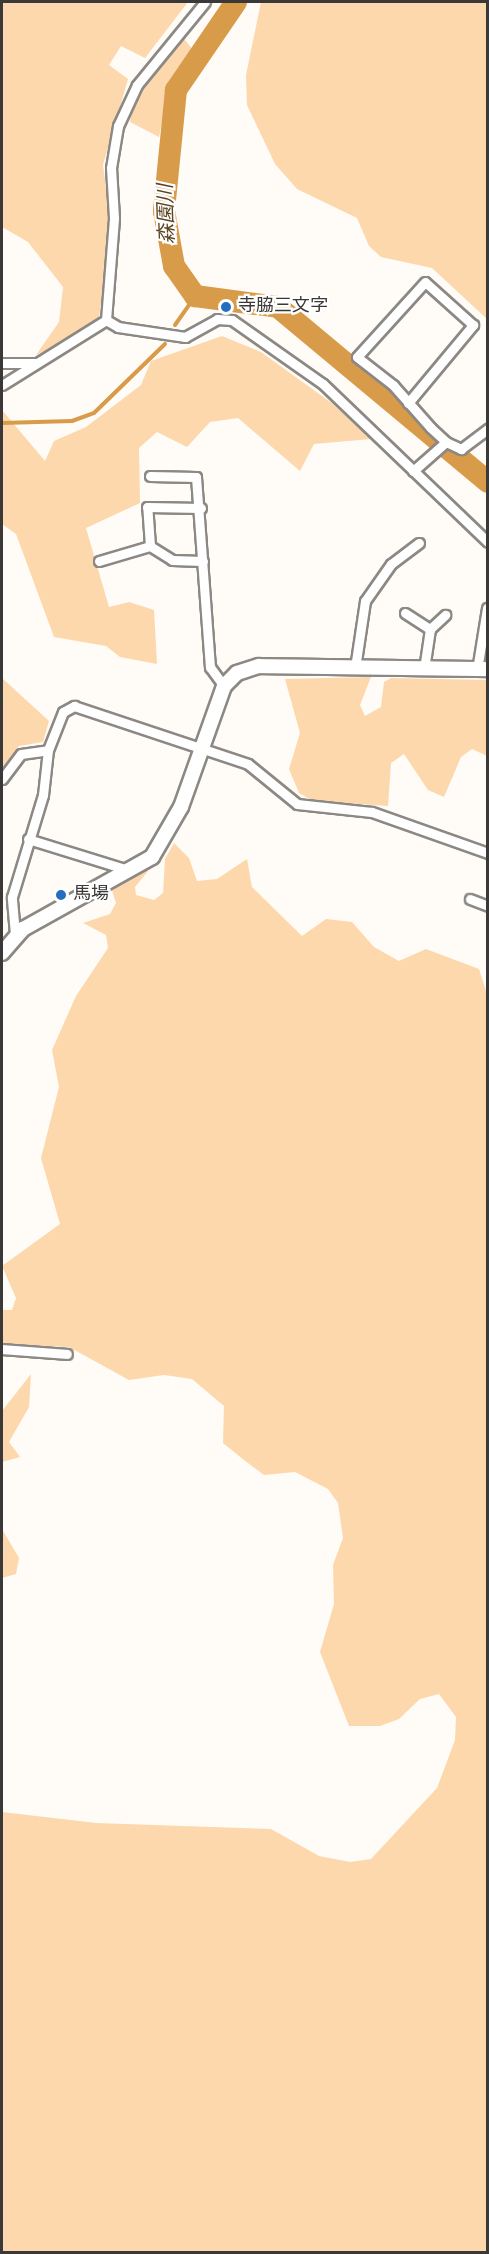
<!DOCTYPE html>
<html>
<head>
<meta charset="utf-8">
<style>
  body { margin:0 }
  #map { position:relative; width:489px; height:2254px; overflow:hidden; background:#fffbf6; font-family:Overpass,"Noto Sans JP",sans-serif }
  div>[style] { position:absolute }
  .green>* { inset:0; background:#fdd8ac }
  .stream>* { height:4px; margin:-2px; padding:0 2px; transform-origin:2px; border-radius:2px; background:#d89b49 }
  .river>* { height:22px; margin:-11px; padding:0 11px; transform-origin:11px; border-radius:11px; background:#d89b49 }
  .roads { filter:drop-shadow(2px 0 #8c8883) drop-shadow(-2px 0 #8c8883) drop-shadow(0 2px #8c8883) drop-shadow(0 -2px #8c8883) }
  .street>* { height:9px; margin:-4.5px; padding:0 4.5px; transform-origin:4.5px; border-radius:4.5px; background:#fff }
  .secondary>* { height:14px; margin:-7px; padding:0 7px; transform-origin:7px; border-radius:7px; background:#fff }
  .dots>* { width:16px; height:16px; translate:-50% -50%; box-sizing:border-box; border:3px solid #fff; border-radius:50% }
  span { translate:-50% -50%; white-space:nowrap; text-align:center; line-height:1.15; -webkit-text-stroke:4.5px #fff; paint-order:stroke }
  .poi-label { font-size:18px; color:#3b3937 }
  .left { translate:0 -50%; text-align:left }
  .water-label { font-size:20px; color:#5e4422; font-style:italic }
  .frame { position:absolute; inset:0; border:3px solid #3b3937; pointer-events:none }
</style>
</head>
<body>
<div id="map">
  <div class="green">
    <div style="clip-path:polygon(2px 2px,188px 2px,145px 58px,121px 46px,109px 65px,128px 79px,103px 165px,112px 232px,99px 317px,75px 337px,36px 355px,59px 322px,63px 287px,28px 242px,2px 227px)"></div>
    <div style="clip-path:polygon(261px 2px,487px 2px,487px 319px,432px 268px,381px 257px,369px 246px,357px 218px,297px 189px,275px 164px,247px 105px,246px 75px)"></div>
    <div style="clip-path:polygon(184px 39px,195px 52px,167px 96px,159px 137px,130px 122px,132px 109px,141px 88px)"></div>
    <div style="clip-path:polygon(222px 336px,261px 352px,333px 404px,371px 439px,314px 444px,300px 471px,238px 418px,210px 422px,187px 447px,157px 432px,139px 448px,140px 503px,86px 528px,109px 607px,129px 602px,154px 610px,157px 664px,120px 657px,106px 646px,54px 637px,16px 534px,2px 524px,2px 410px,45px 461px,54px 441px,86px 427px,141px 385px,151px 361px)"></div>
    <div style="clip-path:polygon(371px 677px,360px 705px,365px 716px,381px 707px,384px 682px,391px 678px,487px 680px,487px 756px,472px 749px,461px 757px,444px 797px,428px 790px,404px 754px,391px 763px,388px 806px,313px 801px,299px 793px,289px 769px,300px 733px,285px 679px)"></div>
    <div style="clip-path:polygon(2px 678px,49px 721px,43px 742px,19px 746px,2px 768px)"></div>
    <div style="clip-path:polygon(174px 843px,189px 858px,197px 881px,217px 879px,247px 859px,252px 887px,302px 936px,326px 919px,352px 922px,374px 947px,399px 961px,426px 949px,479px 969px,488px 997px,487px 2252px,2px 2252px,2px 1812px,96px 1823px,271px 1829px,319px 1856px,350px 1862px,371px 1859px,437px 1788px,455px 1740px,456px 1717px,439px 1694px,420px 1699px,399px 1719px,380px 1726px,349px 1726px,320px 1652px,334px 1604px,333px 1565px,343px 1538px,338px 1503px,328px 1489px,295px 1472px,264px 1475px,244px 1460px,223px 1443px,224px 1406px,192px 1379px,164px 1375px,129px 1380px,69px 1347px,2px 1344px,2px 1310px,12px 1310px,16px 1298px,2px 1266px,60px 1224px,41px 1158px,59px 1087px,52px 1050px,76px 996px,108px 948px,106px 935px,83px 923px,110px 914px,116px 903px,111px 887px,142px 870px,148px 871px,135px 887px,136px 895px,154px 900px,163px 893px,165px 859px)"></div>
    <div style="clip-path:polygon(31px 1374px,29px 1407px,9px 1442px,20px 1457px,2px 1462px,2px 1411px)"></div>
    <div style="clip-path:polygon(2px 1529px,19px 1558px,16px 1574px,2px 1578px)"></div>
  </div>
  <div class="stream">
    <div style="left:175px;top:325px;width:35px;rotate:-55deg"></div>
    <div style="left:2px;top:423px;width:70px;rotate:-1.6deg"></div>
    <div style="left:72px;top:421px;width:23px;rotate:-20deg"></div>
    <div style="left:94px;top:413px;width:99px;rotate:-44.2deg"></div>
  </div>
  <div class="river">
    <div style="left:236px;top:2px;width:107px;rotate:124.3deg"></div>
    <div style="left:176px;top:90px;width:122px;rotate:95.7deg"></div>
    <div style="left:164px;top:211px;width:56px;rotate:79.7deg"></div>
    <div style="left:174px;top:266px;width:37px;rotate:55deg"></div>
    <div style="left:195px;top:296px;width:84px;rotate:7.5deg"></div>
    <div style="left:278px;top:307px;width:273px;rotate:39.8deg"></div>
  </div>
  <div class="roads">
    <div class="street">
      <div style="left:106px;top:320px;width:14px;rotate:30deg"></div>
      <div style="left:118px;top:327px;width:68px;rotate:8.5deg"></div>
      <div style="left:185px;top:337px;width:37px;rotate:-29deg"></div>
      <div style="left:217px;top:319px;width:15px;rotate:4deg"></div>
      <div style="left:232px;top:320px;width:111px;rotate:35.1deg"></div>
      <div style="left:323px;top:384px;width:228px;rotate:43.8deg"></div>
      <div style="left:2px;top:363px;width:33px"></div>
      <div style="left:2px;top:385px;width:123px;rotate:-32deg"></div>
      <div style="left:106px;top:320px;width:102px;rotate:-85.5deg"></div>
      <div style="left:114px;top:218px;width:50px;rotate:-93.4deg"></div>
      <div style="left:111px;top:168px;width:43px;rotate:-80.5deg"></div>
      <div style="left:118px;top:126px;width:45px;rotate:-65.1deg"></div>
      <div style="left:137px;top:85px;width:107px;rotate:-50.7deg"></div>
      <div style="left:408px;top:403px;width:102px;rotate:-50.2deg"></div>
      <div style="left:473px;top:325px;width:64px;rotate:-138.1deg"></div>
      <div style="left:425px;top:282px;width:101px;rotate:132.2deg"></div>
      <div style="left:357px;top:357px;width:46px;rotate:37.9deg"></div>
      <div style="left:393px;top:385px;width:57px;rotate:48.5deg"></div>
      <div style="left:431px;top:428px;width:21px;rotate:43deg"></div>
      <div style="left:446px;top:442px;width:17px;rotate:25deg"></div>
      <div style="left:461px;top:449px;width:34px;rotate:-37deg"></div>
      <div style="left:413px;top:471px;width:44px;rotate:-41.3deg"></div>
      <div style="left:150px;top:476px;width:46px;rotate:1.2deg"></div>
      <div style="left:196px;top:477px;width:191px;rotate:85.8deg"></div>
      <div style="left:210px;top:667px;width:24px;rotate:54deg"></div>
      <div style="left:150px;top:546px;width:39px;rotate:-94deg"></div>
      <div style="left:147px;top:507px;width:54px;rotate:1.1deg"></div>
      <div style="left:99px;top:561px;width:53px;rotate:-16.4deg"></div>
      <div style="left:150px;top:546px;width:26px;rotate:32deg"></div>
      <div style="left:172px;top:560px;width:31px;rotate:2deg"></div>
      <div style="left:405px;top:613px;width:30px;rotate:33deg"></div>
      <div style="left:430px;top:629px;width:40px;rotate:98.5deg"></div>
      <div style="left:430px;top:629px;width:21px;rotate:-43deg"></div>
      <div style="left:355px;top:668px;width:68px;rotate:-81.5deg"></div>
      <div style="left:365px;top:601px;width:45px;rotate:-54.9deg"></div>
      <div style="left:391px;top:564px;width:35px;rotate:-37deg"></div>
      <div style="left:477px;top:670px;width:63px;rotate:-80.8deg"></div>
      <div style="left:2px;top:779px;width:31px;rotate:-53deg"></div>
      <div style="left:21px;top:754px;width:27px;rotate:-8deg"></div>
      <div style="left:28px;top:839px;width:105px;rotate:17.2deg"></div>
      <div style="left:470px;top:899px;width:19px;rotate:21deg"></div>
      <div style="left:15px;top:934px;width:37px;rotate:-95deg"></div>
      <div style="left:12px;top:897px;width:107px;rotate:-73.1deg"></div>
      <div style="left:43px;top:795px;width:45px;rotate:-83.7deg"></div>
      <div style="left:48px;top:750px;width:41px;rotate:-68.5deg"></div>
      <div style="left:63px;top:712px;width:13px;rotate:-29deg"></div>
      <div style="left:74px;top:706px;width:183px;rotate:18.4deg"></div>
      <div style="left:248px;top:764px;width:63px;rotate:39.2deg"></div>
      <div style="left:297px;top:804px;width:75px;rotate:6.1deg"></div>
      <div style="left:372px;top:812px;width:123px;rotate:19.5deg"></div>
      <div style="left:2px;top:1349px;width:65px;rotate:4.4deg"></div>
    </div>
    <div class="secondary">
      <div style="left:2px;top:953px;width:32px;rotate:-49deg"></div>
      <div style="left:23px;top:929px;width:148px;rotate:-29.2deg"></div>
      <div style="left:152px;top:857px;width:58px;rotate:-59.9deg"></div>
      <div style="left:181px;top:807px;width:128px;rotate:-70.4deg"></div>
      <div style="left:224px;top:686px;width:18px;rotate:-45deg"></div>
      <div style="left:237px;top:673px;width:23px;rotate:-18deg"></div>
      <div style="left:259px;top:666px;width:229px;rotate:0.8deg"></div>
    </div>
  </div>
  <div class="dots">
    <div style="left:226px;top:307px;background:#256dbd"></div>
    <div style="left:61px;top:895px;background:#256dbd"></div>
  </div>
  <div class="poi-label">
    <span class="left" style="left:238px;top:307px">寺脇三文字</span>
    <span class="left" style="left:73px;top:895px">馬場</span>
  </div>
  <div class="water-label">
    <span style="left:168px;top:214px;rotate:-92deg">森園川</span>
  </div>
  <div class="frame"></div>
</div>
</body>
</html>
